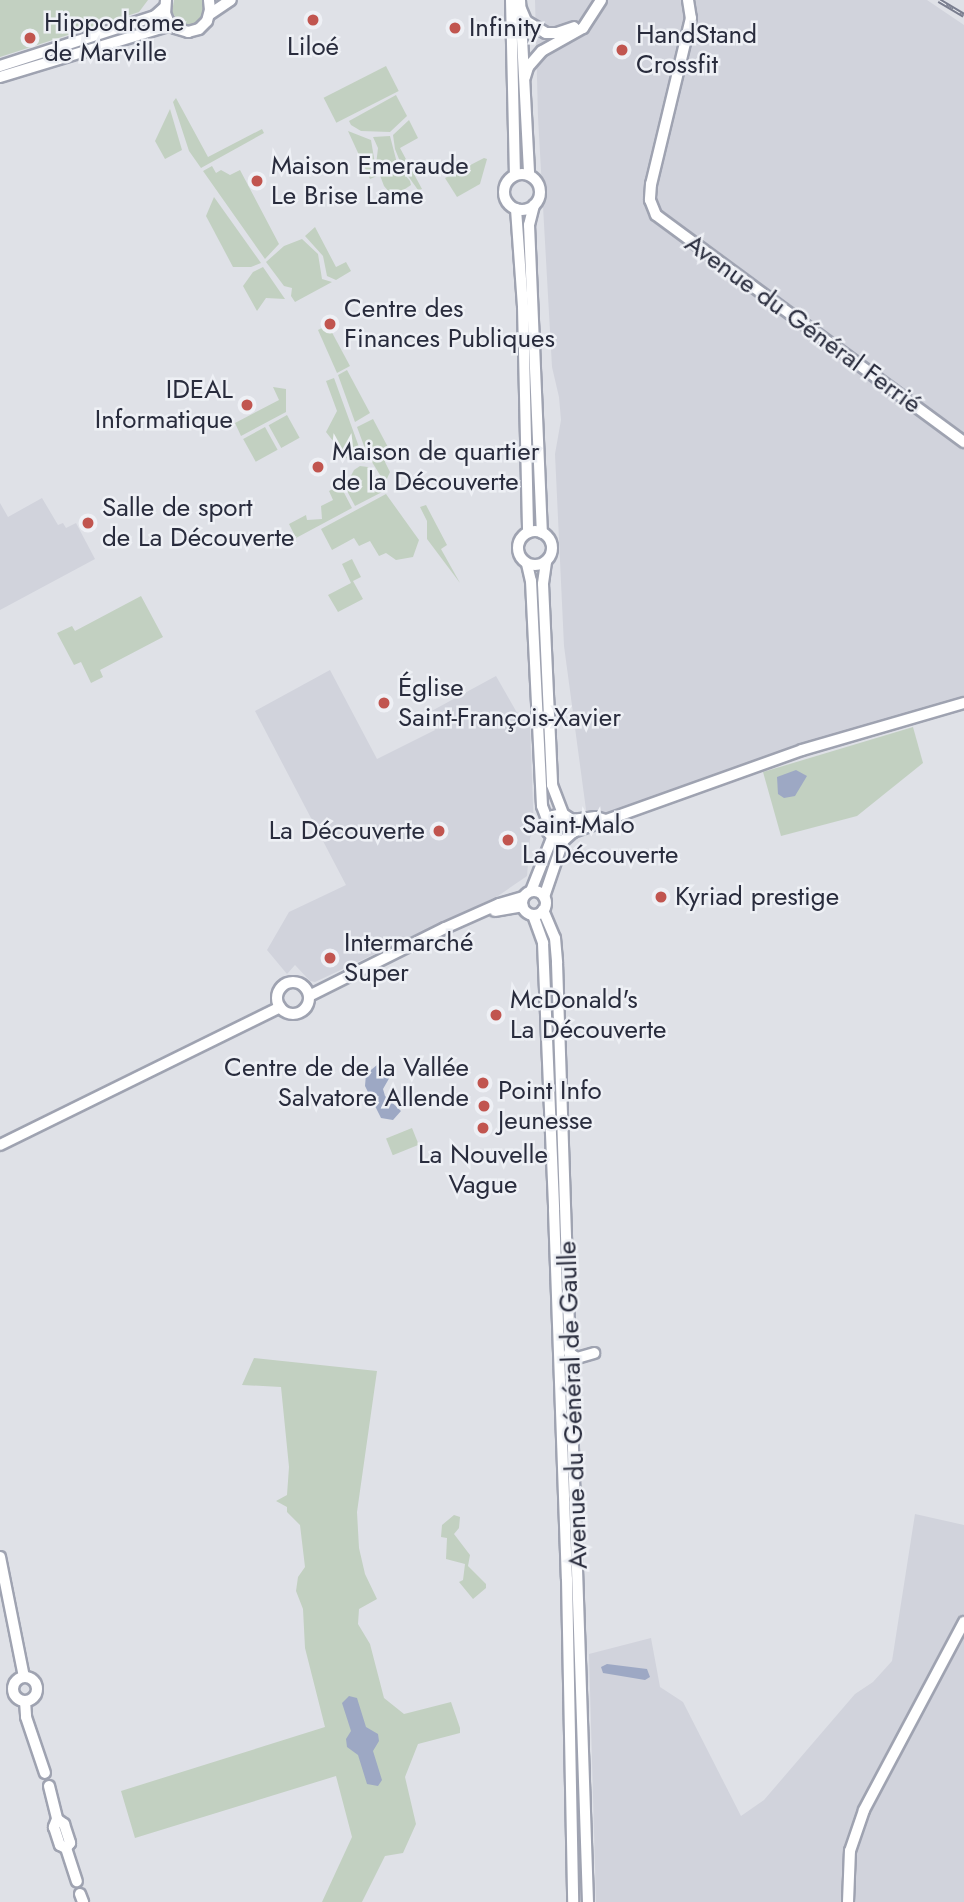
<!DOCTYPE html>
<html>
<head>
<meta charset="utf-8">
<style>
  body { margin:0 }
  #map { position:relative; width:964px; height:1902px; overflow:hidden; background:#dfe1e7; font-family:Jost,sans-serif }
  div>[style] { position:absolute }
  .built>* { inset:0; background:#d1d3dc }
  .green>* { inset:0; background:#c2d0c1; transform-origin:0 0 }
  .water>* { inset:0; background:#9da8c4 }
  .roads { filter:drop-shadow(2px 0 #9fa3b1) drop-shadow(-2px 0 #9fa3b1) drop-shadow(0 2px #9fa3b1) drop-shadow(0 -2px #9fa3b1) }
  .secondary>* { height:10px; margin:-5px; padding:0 5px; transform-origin:5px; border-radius:5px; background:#fff }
  .secondary>.ring { margin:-5px; padding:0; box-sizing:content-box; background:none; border:10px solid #fff; border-radius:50% }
  .primary>* { height:10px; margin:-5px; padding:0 5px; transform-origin:5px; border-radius:5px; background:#fff }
  .primary>.ring { margin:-5px; padding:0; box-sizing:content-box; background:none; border:10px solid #fff; border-radius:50% }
  .rail>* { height:5px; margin-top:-2.5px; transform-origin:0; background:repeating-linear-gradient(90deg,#eef0f5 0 8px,#7a7e8f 0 16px); box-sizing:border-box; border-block:2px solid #7a7e8f }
  .dots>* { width:19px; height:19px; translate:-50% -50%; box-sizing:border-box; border:4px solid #eef0f5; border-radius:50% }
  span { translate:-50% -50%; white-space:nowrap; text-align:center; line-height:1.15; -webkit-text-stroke:5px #eef0f5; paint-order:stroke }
  .poi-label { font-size:26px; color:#292c3d }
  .left { translate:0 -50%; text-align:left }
  .right { translate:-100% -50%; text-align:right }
  .street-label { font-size:26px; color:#292c3d }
</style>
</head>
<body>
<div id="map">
  <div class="built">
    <div style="clip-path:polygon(535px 0,927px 0,964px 25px,964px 708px,764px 769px,589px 832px,564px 646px,555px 454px,561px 420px,559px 397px,552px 367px,538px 117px)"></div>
    <div style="clip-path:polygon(42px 498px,58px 525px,63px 523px,66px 528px,76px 523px,95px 559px,0 610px,0 503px,8px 517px)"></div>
    <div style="clip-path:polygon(330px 670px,377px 759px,435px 730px,426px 714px,496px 676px,516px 711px,530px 727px,534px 830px,530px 838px,527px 876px,498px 896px,315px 982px,310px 981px,295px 965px,287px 974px,267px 950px,289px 912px,346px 885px,255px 711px)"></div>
    <div style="clip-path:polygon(915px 1514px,964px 1525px,964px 1902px,596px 1902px,589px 1654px,651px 1638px,660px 1687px,683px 1702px,741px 1816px,764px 1800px,855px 1694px,873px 1682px,892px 1661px)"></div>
  </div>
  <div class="green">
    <div style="clip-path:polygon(0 0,148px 0,139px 12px,0 57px)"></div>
    <div style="clip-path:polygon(174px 0,203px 0,206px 9px,203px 18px,192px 26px,179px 23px,172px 12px)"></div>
    <div style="left:386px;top:66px;width:28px;height:70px;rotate:63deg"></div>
    <div style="clip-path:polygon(396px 95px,407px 116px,390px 132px,361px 131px,351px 125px,349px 121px)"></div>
    <div style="clip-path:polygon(176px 98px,208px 157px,262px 129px,264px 133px,201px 168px,189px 151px,173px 102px)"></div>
    <div style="clip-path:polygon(170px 109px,182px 150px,165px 159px,155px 141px)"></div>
    <div style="clip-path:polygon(409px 120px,418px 138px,400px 148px,422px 189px,418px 190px,403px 169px,395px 149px,393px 135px)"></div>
    <div style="clip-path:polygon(348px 131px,371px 140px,377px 176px,370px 179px)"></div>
    <div style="clip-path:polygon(390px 136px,398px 167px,410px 181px,411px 185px,399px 193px,390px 193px,384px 186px,376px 165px,378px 148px,373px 137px)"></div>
    <div style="clip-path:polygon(484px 158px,487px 159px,480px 184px,457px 197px,445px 178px)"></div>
    <div style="clip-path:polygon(212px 166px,216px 173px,221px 170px,230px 175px,240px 170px,279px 244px,265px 259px,203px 171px)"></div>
    <div style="clip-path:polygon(214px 197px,261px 263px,251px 267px,233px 267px,206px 216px)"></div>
    <div style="clip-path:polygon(315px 227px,336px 267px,346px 262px,351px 271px,336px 280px,327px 276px,323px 256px,305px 236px)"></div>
    <div style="clip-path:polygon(302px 239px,318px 254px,322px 279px,332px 282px,295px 302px,291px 296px,292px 288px,284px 286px,266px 262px,284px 246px)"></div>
    <div style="clip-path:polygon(263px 267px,285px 299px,266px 298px,257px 311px,243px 286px,253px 272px)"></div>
    <div style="clip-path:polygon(328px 325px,350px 366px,337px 373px,318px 330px)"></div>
    <div style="clip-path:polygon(347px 370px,370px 413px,355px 422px,338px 375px)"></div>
    <div style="clip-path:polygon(334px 378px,363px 458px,366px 463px,348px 460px,326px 432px,337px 411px,326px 381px)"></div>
    <div style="clip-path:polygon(273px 387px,286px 389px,286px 412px,241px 436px,235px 423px,279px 400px)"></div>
    <div style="left:287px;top:415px;width:26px;height:21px;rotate:61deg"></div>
    <div style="clip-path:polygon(373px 419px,390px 451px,386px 454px,385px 462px,390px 472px,385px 483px,367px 454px,357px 427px)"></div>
    <div style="left:265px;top:427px;width:26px;height:25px;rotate:61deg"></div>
    <div style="clip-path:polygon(360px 466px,368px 467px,384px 491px,355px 506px,345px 487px,354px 470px)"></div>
    <div style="clip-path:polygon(340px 485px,352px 508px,296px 538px,289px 524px,306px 515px,307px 520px,322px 519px,321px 506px,333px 500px,329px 491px)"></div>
    <div style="clip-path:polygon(386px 494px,419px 540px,413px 557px,396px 560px,386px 553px,379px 556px,370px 541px,359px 546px,354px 538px,332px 550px,321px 529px)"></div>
    <div style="clip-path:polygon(426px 505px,447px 545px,441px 549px,460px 583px,427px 539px,427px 521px,420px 507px)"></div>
    <div style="clip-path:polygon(352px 559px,361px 577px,353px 581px,363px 599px,338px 612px,328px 595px,351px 583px,342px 564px)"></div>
    <div style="clip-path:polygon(141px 596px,163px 637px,100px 670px,103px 677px,91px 683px,81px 662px,74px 665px,57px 633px,72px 626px,75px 631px)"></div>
    <div style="clip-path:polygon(913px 727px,923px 763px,857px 816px,781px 836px,763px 772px)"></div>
    <div style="left:412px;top:1128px;width:18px;height:28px;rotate:68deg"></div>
    <div style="clip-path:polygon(254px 1358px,377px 1371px,357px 1512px,359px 1548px,365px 1574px,377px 1599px,359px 1609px,358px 1624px,370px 1644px,384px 1698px,404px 1714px,451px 1702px,460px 1728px,460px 1733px,418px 1744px,405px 1777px,416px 1824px,403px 1853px,385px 1856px,362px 1902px,322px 1902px,352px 1837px,336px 1776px,135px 1838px,121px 1791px,325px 1727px,305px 1648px,303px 1609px,296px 1591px,298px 1577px,305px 1567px,300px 1525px,287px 1512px,287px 1507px,276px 1501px,287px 1495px,289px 1467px,281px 1387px,242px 1385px)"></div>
    <div style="clip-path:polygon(454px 1515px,460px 1517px,459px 1528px,454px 1534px,470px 1555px,468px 1566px,486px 1584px,486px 1588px,473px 1599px,459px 1582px,463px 1580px,465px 1564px,446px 1559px,447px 1538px,441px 1537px,442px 1525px)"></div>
  </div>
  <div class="water">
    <div style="clip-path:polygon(796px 770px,807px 776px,795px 796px,784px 798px,778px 794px,777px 777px)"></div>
    <div style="clip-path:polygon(377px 1065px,386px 1065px,390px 1070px,391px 1075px,383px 1089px,385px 1096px,401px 1111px,393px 1120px,381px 1118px,365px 1086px,366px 1074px)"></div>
    <div style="clip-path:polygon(607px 1664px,647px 1669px,650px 1677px,645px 1680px,603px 1673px,601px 1667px)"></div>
    <div style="clip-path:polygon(349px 1696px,357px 1698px,366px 1727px,378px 1734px,379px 1741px,373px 1751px,382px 1780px,378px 1786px,367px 1784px,358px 1755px,347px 1747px,346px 1739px,351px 1731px,342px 1703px)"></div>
  </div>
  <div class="roads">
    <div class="secondary">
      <div style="left:688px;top:0;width:18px;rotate:81deg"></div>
      <div style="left:691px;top:18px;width:171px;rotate:103.5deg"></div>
      <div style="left:651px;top:184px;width:16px;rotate:94deg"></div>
      <div style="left:650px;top:200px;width:16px;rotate:68deg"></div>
      <div style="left:656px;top:215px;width:383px;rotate:36.4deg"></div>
      <div style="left:572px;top:820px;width:24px;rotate:-7deg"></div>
      <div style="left:596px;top:817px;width:10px;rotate:17deg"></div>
      <div style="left:573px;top:832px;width:243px;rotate:-19.7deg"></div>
      <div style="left:802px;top:750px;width:169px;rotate:-16.2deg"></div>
      <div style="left:495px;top:911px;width:28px;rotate:-10deg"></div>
      <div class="ring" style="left:277px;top:982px;width:22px;height:22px"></div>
      <div style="left:309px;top:996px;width:152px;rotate:-26.6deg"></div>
      <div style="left:445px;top:928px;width:59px;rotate:-24deg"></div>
      <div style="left:499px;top:904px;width:25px;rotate:-16deg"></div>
      <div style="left:0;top:1145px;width:312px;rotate:-26.2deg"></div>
      <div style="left:0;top:1557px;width:122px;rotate:78.7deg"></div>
      <div class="ring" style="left:13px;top:1677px;width:14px;height:14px"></div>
      <div style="left:25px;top:1701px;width:16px;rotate:86deg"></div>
      <div style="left:26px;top:1717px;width:59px;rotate:71.3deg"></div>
      <div style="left:49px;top:1786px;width:34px;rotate:76deg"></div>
      <div style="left:57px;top:1819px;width:9px;rotate:36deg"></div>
      <div style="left:64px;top:1824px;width:20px;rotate:72deg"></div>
      <div style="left:70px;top:1843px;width:6px;rotate:129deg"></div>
      <div style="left:66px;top:1848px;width:35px;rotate:72deg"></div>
      <div style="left:57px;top:1819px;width:9px;rotate:111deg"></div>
      <div style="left:54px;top:1827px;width:19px;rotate:72deg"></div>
      <div style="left:60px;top:1845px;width:7px;rotate:27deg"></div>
      <div style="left:80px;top:1894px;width:9px;rotate:69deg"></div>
      <div style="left:848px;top:1902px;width:51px;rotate:-87.8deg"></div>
      <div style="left:850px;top:1851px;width:43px;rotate:-71.1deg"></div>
      <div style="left:864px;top:1810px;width:213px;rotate:-62deg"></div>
    </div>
    <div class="primary">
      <div style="left:166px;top:0;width:13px;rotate:94deg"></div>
      <div style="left:165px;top:13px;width:9px;rotate:69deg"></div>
      <div style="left:168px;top:21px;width:10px;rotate:45deg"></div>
      <div style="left:175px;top:28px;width:14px;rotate:17deg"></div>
      <div style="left:188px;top:32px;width:11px;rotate:-15deg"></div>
      <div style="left:199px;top:29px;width:11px;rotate:-45deg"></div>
      <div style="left:207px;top:21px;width:11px;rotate:-75deg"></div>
      <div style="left:210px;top:10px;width:10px;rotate:-96deg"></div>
      <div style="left:511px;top:0;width:174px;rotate:88.7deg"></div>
      <div style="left:520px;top:0;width:174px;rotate:87deg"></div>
      <div style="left:521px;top:9px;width:13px;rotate:67deg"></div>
      <div style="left:526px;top:21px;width:23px;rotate:31deg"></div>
      <div style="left:546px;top:33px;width:11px"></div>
      <div style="left:557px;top:33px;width:18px;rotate:-19deg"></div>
      <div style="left:210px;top:14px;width:25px;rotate:-34deg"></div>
      <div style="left:0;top:66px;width:163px;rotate:-17.9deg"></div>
      <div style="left:155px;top:16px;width:12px;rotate:-42deg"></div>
      <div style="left:0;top:77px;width:179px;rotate:-16.9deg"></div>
      <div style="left:525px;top:77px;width:10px;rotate:-73deg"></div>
      <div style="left:528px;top:67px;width:21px;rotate:-49deg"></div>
      <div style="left:542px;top:51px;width:47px;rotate:-29.3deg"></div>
      <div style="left:583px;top:28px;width:33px;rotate:-57deg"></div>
      <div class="ring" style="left:504px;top:174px;width:26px;height:26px"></div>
      <div style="left:534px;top:205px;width:21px;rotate:104deg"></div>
      <div style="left:529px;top:225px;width:308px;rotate:87.6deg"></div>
      <div style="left:516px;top:209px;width:98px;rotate:85.9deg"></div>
      <div style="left:523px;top:307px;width:225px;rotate:88.7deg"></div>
      <div class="ring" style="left:518px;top:531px;width:24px;height:24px"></div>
      <div style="left:546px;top:562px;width:22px;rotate:98deg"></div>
      <div style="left:543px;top:584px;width:201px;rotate:87.4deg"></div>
      <div style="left:552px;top:785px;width:31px;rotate:69deg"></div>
      <div style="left:527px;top:564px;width:17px;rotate:77deg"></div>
      <div style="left:531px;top:581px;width:225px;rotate:87.2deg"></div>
      <div style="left:542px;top:806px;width:17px;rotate:69deg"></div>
      <div style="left:548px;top:822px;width:10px;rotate:90deg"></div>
      <div style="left:548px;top:832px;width:9px;rotate:49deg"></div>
      <div style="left:554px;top:839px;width:9px;rotate:13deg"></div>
      <div style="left:563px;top:841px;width:13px;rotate:-42deg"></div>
      <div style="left:573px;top:832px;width:12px;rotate:-95deg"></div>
      <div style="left:572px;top:820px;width:11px;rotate:-146deg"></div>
      <div style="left:563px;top:814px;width:10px;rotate:169deg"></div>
      <div style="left:553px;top:816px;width:8px;rotate:130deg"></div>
      <div style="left:531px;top:891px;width:57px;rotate:-68.4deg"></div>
      <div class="ring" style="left:522px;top:891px;width:14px;height:14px"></div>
      <div style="left:544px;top:897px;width:59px;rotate:-71.3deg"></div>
      <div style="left:543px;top:910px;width:30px;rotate:67deg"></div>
      <div style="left:555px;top:938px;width:25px;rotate:85deg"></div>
      <div style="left:557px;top:963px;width:940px;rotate:88.11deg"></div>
      <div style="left:533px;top:915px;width:30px;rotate:70deg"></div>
      <div style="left:543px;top:943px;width:267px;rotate:87.6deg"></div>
      <div style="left:554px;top:1210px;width:369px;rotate:88deg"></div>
      <div style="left:567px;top:1579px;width:323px;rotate:88.9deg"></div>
      <div style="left:569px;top:1353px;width:9px;rotate:32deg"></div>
      <div style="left:577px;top:1358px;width:18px;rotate:-16deg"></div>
    </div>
  </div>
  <div class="rail">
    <div style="left:939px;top:0;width:29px;rotate:31deg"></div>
  </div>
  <div class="dots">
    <div style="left:313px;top:20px;background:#c1554f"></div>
    <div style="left:455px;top:28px;background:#c1554f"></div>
    <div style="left:30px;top:38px;background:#c1554f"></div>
    <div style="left:622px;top:50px;background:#c1554f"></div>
    <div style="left:257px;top:181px;background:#c1554f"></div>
    <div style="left:330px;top:324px;background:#c1554f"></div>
    <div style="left:247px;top:405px;background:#c1554f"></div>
    <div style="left:318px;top:467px;background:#c1554f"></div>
    <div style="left:88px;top:523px;background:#c1554f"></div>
    <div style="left:384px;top:703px;background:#c1554f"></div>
    <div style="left:439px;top:831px;background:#c1554f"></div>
    <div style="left:508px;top:840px;background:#c1554f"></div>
    <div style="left:661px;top:897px;background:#c1554f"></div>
    <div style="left:330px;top:958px;background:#c1554f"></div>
    <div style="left:496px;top:1015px;background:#c1554f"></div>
    <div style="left:483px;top:1083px;background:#c1554f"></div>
    <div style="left:484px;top:1106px;background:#c1554f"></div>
    <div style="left:483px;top:1128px;background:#c1554f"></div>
  </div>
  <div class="poi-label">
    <span class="left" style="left:44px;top:38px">Hippodrome<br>de Marville</span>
    <span class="left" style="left:469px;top:28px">Infinity</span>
    <span class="left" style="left:636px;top:50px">HandStand<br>Crossfit</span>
    <span style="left:313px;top:47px">Liloé</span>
    <span class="left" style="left:271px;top:181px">Maison Emeraude<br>Le Brise Lame</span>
    <span class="left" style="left:344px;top:324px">Centre des<br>Finances Publiques</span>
    <span class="right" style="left:233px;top:405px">IDEAL<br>Informatique</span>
    <span class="left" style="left:332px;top:467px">Maison de quartier<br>de la Découverte</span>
    <span class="left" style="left:102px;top:523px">Salle de sport<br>de La Découverte</span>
    <span class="left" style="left:398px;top:703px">Église<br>Saint-François-Xavier</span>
    <span class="left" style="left:522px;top:840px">Saint-Malo<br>La Découverte</span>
    <span class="right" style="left:425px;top:831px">La Découverte</span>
    <span class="left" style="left:675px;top:897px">Kyriad prestige</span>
    <span class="left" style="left:344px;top:958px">Intermarché<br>Super</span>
    <span class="left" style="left:510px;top:1015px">McDonald's<br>La Découverte</span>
    <span class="right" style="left:469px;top:1083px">Centre de de la Vallée<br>Salvatore Allende</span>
    <span class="left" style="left:498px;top:1106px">Point Info<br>Jeunesse</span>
    <span style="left:483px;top:1170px">La Nouvelle<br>Vague</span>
  </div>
  <div class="street-label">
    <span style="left:803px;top:324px;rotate:36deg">Avenue du Général Ferrié</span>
    <span style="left:573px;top:1405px;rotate:-92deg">Avenue du Général de Gaulle</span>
  </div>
</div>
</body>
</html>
